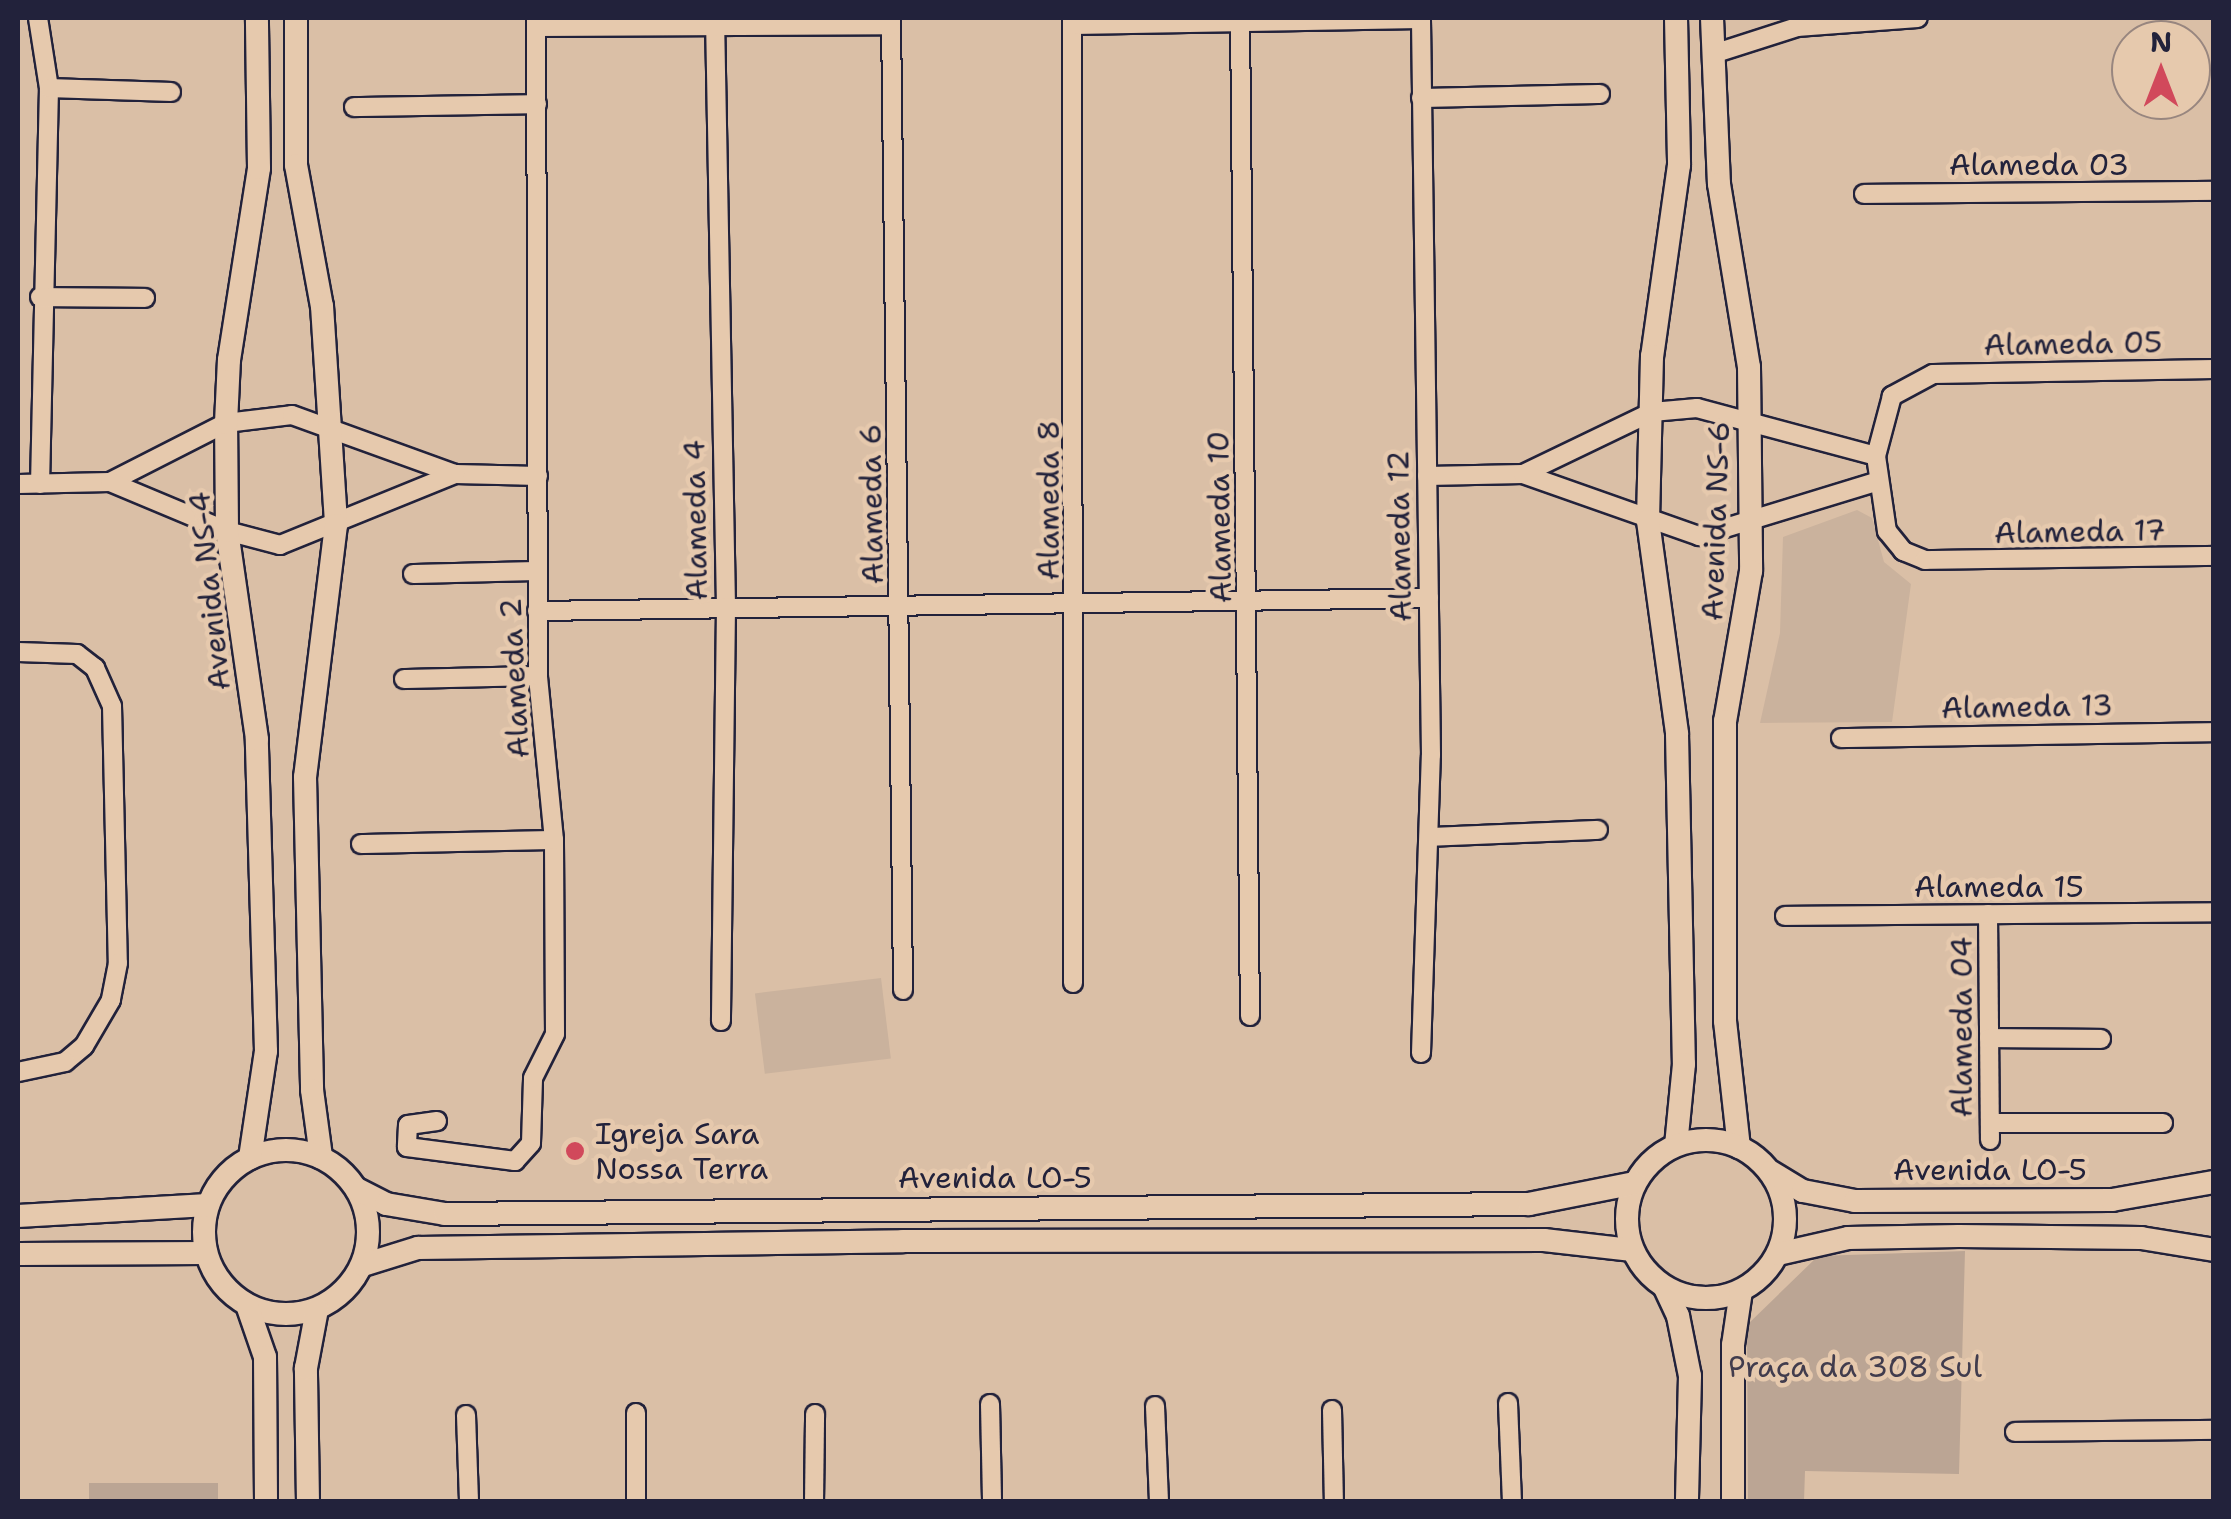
<!DOCTYPE html>
<html>
<head>
<meta charset="utf-8">
<style>
  body { margin:0 }
  #map { position:relative; width:2231px; height:1519px; overflow:hidden; background:#dabfa6; font-family:"Shantell Sans",sans-serif }
  div>[style] { position:absolute }
  .built>* { inset:0; background:#cab29d; transform-origin:0 0 }
  .green>* { inset:0; background:#bba594; transform-origin:0 0 }
  .roads { filter:drop-shadow(2px 0 #22223b) drop-shadow(-2px 0 #22223b) drop-shadow(0 2px #22223b) drop-shadow(0 -2px #22223b) }
  .street>* { height:18px; margin:-9px; padding:0 9px; transform-origin:9px; border-radius:9px; background:#e6c9ad }
  .secondary>* { height:22px; margin:-11px; padding:0 11px; transform-origin:11px; border-radius:11px; background:#e6c9ad }
  .secondary>.ring { margin:-11px; padding:0; box-sizing:content-box; background:none; border:22px solid #e6c9ad; border-radius:50% }
  .dots>* { width:28px; height:28px; translate:-50% -50%; box-sizing:border-box; border:5px solid #e6c9ad; border-radius:50% }
  span { translate:-50% -50%; white-space:nowrap; text-align:center; line-height:1.15; -webkit-text-stroke:9px #e6c9ad; paint-order:stroke }
  .street-label { font-size:30px; color:#22223b }
  .poi-label { font-size:30px; color:#22223b }
  .left { translate:0 -50%; text-align:left }
  .park-label { font-size:30px; color:#413c4d }
  .frame { position:absolute; inset:0; border:20px solid #22223b; pointer-events:none }
  .north { position:absolute; left:2111px; top:20px; width:100px; height:100px; box-sizing:border-box; background:#e6c9ad; border:2px solid #98867f; border-radius:50%; rotate:0deg; font-size:28px; font-weight:700; line-height:40px; text-align:center; color:#22223b }
  .north::after { content:''; display:block; margin:auto; width:35px; height:45px; background:#d1495b; clip-path:polygon(50% 0,100% 100%,50% 72%,0 100%) }
</style>
</head>
<body>
<div id="map">
  <div class="built">
    <div style="clip-path:polygon(1857px 510px,1872px 518px,1884px 562px,1911px 584px,1892px 722px,1760px 723px,1780px 633px,1783px 537px)"></div>
    <div style="left:881px;top:978px;width:81px;height:127px;rotate:83deg"></div>
  </div>
  <div class="green">
    <div style="clip-path:polygon(1965px 1251px,1959px 1474px,1805px 1471px,1804px 1501px,1748px 1501px,1747px 1325px,1818px 1256px)"></div>
    <div style="left:89px;top:1483px;width:129px;height:18px"></div>
  </div>
  <div class="roads">
    <div class="street">
      <div style="left:38px;top:18px;width:71px;rotate:81.1deg"></div>
      <div style="left:49px;top:88px;width:396px;rotate:91.3deg"></div>
      <div style="left:715px;top:18px;width:589px;rotate:88.93deg"></div>
      <div style="left:726px;top:607px;width:414px;rotate:90.7deg"></div>
      <div style="left:891px;top:18px;width:972px;rotate:89.29deg"></div>
      <div style="left:1072px;top:18px;width:965px;rotate:89.94deg"></div>
      <div style="left:1240px;top:18px;width:998px;rotate:89.43deg"></div>
      <div style="left:1073px;top:25px;width:348px;rotate:-1deg"></div>
      <div style="left:536px;top:27px;width:355px;rotate:-0.3deg"></div>
      <div style="left:1713px;top:54px;width:88px;rotate:-17.8deg"></div>
      <div style="left:1797px;top:27px;width:121px;rotate:-4.3deg"></div>
      <div style="left:49px;top:88px;width:122px;rotate:1.9deg"></div>
      <div style="left:1421px;top:98px;width:179px;rotate:-1.3deg"></div>
      <div style="left:354px;top:107px;width:183px;rotate:-0.9deg"></div>
      <div style="left:1864px;top:194px;width:350px;rotate:-0.5deg"></div>
      <div style="left:40px;top:297px;width:105px;rotate:0.5deg"></div>
      <div style="left:2214px;top:369px;width:281px;rotate:179deg"></div>
      <div style="left:1933px;top:374px;width:47px;rotate:151.8deg"></div>
      <div style="left:1892px;top:396px;width:62px;rotate:104.9deg"></div>
      <div style="left:1876px;top:456px;width:76px;rotate:81.7deg"></div>
      <div style="left:1887px;top:531px;width:26px;rotate:51deg"></div>
      <div style="left:1903px;top:551px;width:24px;rotate:22deg"></div>
      <div style="left:1925px;top:560px;width:289px;rotate:-0.8deg"></div>
      <div style="left:1523px;top:474px;width:143px;rotate:-25.7deg"></div>
      <div style="left:1652px;top:412px;width:45px;rotate:-5.1deg"></div>
      <div style="left:1697px;top:408px;width:185px;rotate:15deg"></div>
      <div style="left:1427px;top:476px;width:96px;rotate:-1.2deg"></div>
      <div style="left:1523px;top:474px;width:187px;rotate:19.4deg"></div>
      <div style="left:1699px;top:536px;width:185px;rotate:-17deg"></div>
      <div style="left:110px;top:482px;width:130px;rotate:-27deg"></div>
      <div style="left:226px;top:423px;width:66px;rotate:-6.9deg"></div>
      <div style="left:292px;top:415px;width:173px;rotate:19.9deg"></div>
      <div style="left:455px;top:474px;width:83px;rotate:1.4deg"></div>
      <div style="left:18px;top:484px;width:92px;rotate:-1.2deg"></div>
      <div style="left:110px;top:482px;width:127px;rotate:22.7deg"></div>
      <div style="left:227px;top:531px;width:55px;rotate:14.8deg"></div>
      <div style="left:280px;top:545px;width:189px;rotate:-22.1deg"></div>
      <div style="left:413px;top:574px;width:124px;rotate:-1.4deg"></div>
      <div style="left:537px;top:611px;width:892px;rotate:-0.83deg"></div>
      <div style="left:18px;top:652px;width:59px;rotate:1.9deg"></div>
      <div style="left:77px;top:654px;width:23px;rotate:38deg"></div>
      <div style="left:95px;top:668px;width:42px;rotate:65.9deg"></div>
      <div style="left:112px;top:706px;width:257px;rotate:88.7deg"></div>
      <div style="left:118px;top:963px;width:38px;rotate:101deg"></div>
      <div style="left:111px;top:1000px;width:53px;rotate:120.4deg"></div>
      <div style="left:84px;top:1046px;width:25px;rotate:140deg"></div>
      <div style="left:65px;top:1062px;width:48px;rotate:168deg"></div>
      <div style="left:404px;top:679px;width:134px;rotate:-1.3deg"></div>
      <div style="left:1841px;top:738px;width:373px;rotate:-0.9deg"></div>
      <div style="left:1429px;top:837px;width:169px;rotate:-2.4deg"></div>
      <div style="left:361px;top:844px;width:193px;rotate:-1.2deg"></div>
      <div style="left:1988px;top:914px;width:226px;rotate:89.5deg"></div>
      <div style="left:1785px;top:916px;width:429px;rotate:-0.5deg"></div>
      <div style="left:1989px;top:1038px;width:112px;rotate:0.5deg"></div>
      <div style="left:1421px;top:1053px;width:298px;rotate:-88.1deg"></div>
      <div style="left:1431px;top:755px;width:737px;rotate:-90.78deg"></div>
      <div style="left:437px;top:1121px;width:29px;rotate:172deg"></div>
      <div style="left:408px;top:1125px;width:22px;rotate:93deg"></div>
      <div style="left:407px;top:1147px;width:109px;rotate:7.4deg"></div>
      <div style="left:515px;top:1161px;width:24px;rotate:-48deg"></div>
      <div style="left:531px;top:1143px;width:65px;rotate:-88.2deg"></div>
      <div style="left:533px;top:1078px;width:49px;rotate:-63.4deg"></div>
      <div style="left:555px;top:1034px;width:194px;rotate:-90.3deg"></div>
      <div style="left:554px;top:840px;width:165px;rotate:-95.6deg"></div>
      <div style="left:538px;top:676px;width:658px;rotate:-90.17deg"></div>
      <div style="left:1990px;top:1123px;width:173px"></div>
      <div style="left:1508px;top:1403px;width:99px;rotate:87.7deg"></div>
      <div style="left:990px;top:1404px;width:98px;rotate:88.8deg"></div>
      <div style="left:1155px;top:1406px;width:96px;rotate:87.6deg"></div>
      <div style="left:1332px;top:1410px;width:92px;rotate:88.8deg"></div>
      <div style="left:466px;top:1415px;width:87px;rotate:88deg"></div>
      <div style="left:2015px;top:1432px;width:199px;rotate:-0.6deg"></div>
      <div style="left:636px;top:1502px;width:89px;rotate:-90deg"></div>
      <div style="left:814px;top:1502px;width:88px;rotate:-89.3deg"></div>
    </div>
    <div class="secondary">
      <div style="left:296px;top:18px;width:147px;rotate:90deg"></div>
      <div style="left:296px;top:165px;width:143px;rotate:79.6deg"></div>
      <div style="left:322px;top:306px;width:219px;rotate:86.3deg"></div>
      <div style="left:336px;top:525px;width:254px;rotate:97deg"></div>
      <div style="left:305px;top:777px;width:313px;rotate:88.7deg"></div>
      <div style="left:312px;top:1090px;width:68px;rotate:82.3deg"></div>
      <div style="left:1676px;top:18px;width:147px;rotate:88.8deg"></div>
      <div style="left:1679px;top:165px;width:193px;rotate:98deg"></div>
      <div style="left:1652px;top:356px;width:165px;rotate:91.4deg"></div>
      <div style="left:1648px;top:521px;width:215px;rotate:82.2deg"></div>
      <div style="left:1677px;top:734px;width:330px;rotate:88.8deg"></div>
      <div style="left:1684px;top:1064px;width:81px;rotate:95.6deg"></div>
      <div style="left:1712px;top:18px;width:166px;rotate:87.6deg"></div>
      <div style="left:1719px;top:184px;width:185px;rotate:80.7deg"></div>
      <div style="left:1749px;top:367px;width:204px;rotate:89.4deg"></div>
      <div style="left:1751px;top:571px;width:152px;rotate:99.8deg"></div>
      <div style="left:1725px;top:721px;width:300px;rotate:90deg"></div>
      <div style="left:1725px;top:1021px;width:127px;rotate:83.7deg"></div>
      <div class="ring" style="left:1627px;top:1140px;width:136px;height:136px"></div>
      <div class="ring" style="left:204px;top:1150px;width:142px;height:142px"></div>
      <div style="left:250px;top:1158px;width:108px;rotate:-81.5deg"></div>
      <div style="left:266px;top:1051px;width:312px;rotate:-91.7deg"></div>
      <div style="left:257px;top:739px;width:210px;rotate:-98.2deg"></div>
      <div style="left:227px;top:531px;width:108px;rotate:-90.5deg"></div>
      <div style="left:226px;top:423px;width:63px;rotate:-87.3deg"></div>
      <div style="left:229px;top:360px;width:194px;rotate:-81.1deg"></div>
      <div style="left:259px;top:168px;width:150px;rotate:-90.8deg"></div>
      <div style="left:1771px;top:1172px;width:37px;rotate:31deg"></div>
      <div style="left:1803px;top:1191px;width:53px;rotate:10.9deg"></div>
      <div style="left:1855px;top:1201px;width:257px;rotate:-0.2deg"></div>
      <div style="left:2112px;top:1200px;width:104px;rotate:-10deg"></div>
      <div style="left:357px;top:1189px;width:33px;rotate:27deg"></div>
      <div style="left:386px;top:1204px;width:60px;rotate:9.6deg"></div>
      <div style="left:445px;top:1214px;width:1084px;rotate:-0.53deg"></div>
      <div style="left:1529px;top:1204px;width:108px;rotate:-11.2deg"></div>
      <div style="left:18px;top:1216px;width:190px;rotate:-3.3deg"></div>
      <div style="left:18px;top:1254px;width:188px;rotate:-0.3deg"></div>
      <div style="left:1778px;top:1254px;width:72px;rotate:-12.9deg"></div>
      <div style="left:1848px;top:1238px;width:111px;rotate:-1deg"></div>
      <div style="left:1959px;top:1236px;width:182px;rotate:0.6deg"></div>
      <div style="left:2141px;top:1238px;width:74px;rotate:9.3deg"></div>
      <div style="left:363px;top:1265px;width:58px;rotate:-17.2deg"></div>
      <div style="left:418px;top:1248px;width:485px;rotate:-0.8deg"></div>
      <div style="left:903px;top:1241px;width:641px;rotate:-0.09deg"></div>
      <div style="left:1544px;top:1240px;width:89px;rotate:6.5deg"></div>
      <div style="left:1665px;top:1288px;width:31px;rotate:65deg"></div>
      <div style="left:1678px;top:1316px;width:61px;rotate:78.7deg"></div>
      <div style="left:1690px;top:1376px;width:126px;rotate:91.4deg"></div>
      <div style="left:247px;top:1305px;width:55px;rotate:70.9deg"></div>
      <div style="left:265px;top:1357px;width:145px;rotate:89.6deg"></div>
      <div style="left:308px;top:1502px;width:134px;rotate:-90.9deg"></div>
      <div style="left:306px;top:1368px;width:60px;rotate:-79.4deg"></div>
      <div style="left:1733px;top:1502px;width:157px;rotate:-90deg"></div>
      <div style="left:1733px;top:1345px;width:55px;rotate:-81.6deg"></div>
    </div>
  </div>
  <div class="dots">
    <div style="left:575px;top:1151px;background:#d1495b"></div>
  </div>
  <div class="street-label">
    <span style="left:2039px;top:165px">Alameda 03</span>
    <span style="left:2073px;top:344px;rotate:-1deg">Alameda 05</span>
    <span style="left:1049px;top:500px;rotate:-90deg">Alameda 8</span>
    <span style="left:872px;top:504px;rotate:-91deg">Alameda 6</span>
    <span style="left:1220px;top:517px;rotate:-91deg">Alameda 10</span>
    <span style="left:696px;top:520px;rotate:-91deg">Alameda 4</span>
    <span style="left:1716px;top:521px;rotate:-88deg">Avenida NS-6</span>
    <span style="left:2080px;top:532px;rotate:-1deg">Alameda 17</span>
    <span style="left:1400px;top:536px;rotate:-91deg">Alameda 12</span>
    <span style="left:210px;top:591px;rotate:-96deg">Avenida NS-4</span>
    <span style="left:515px;top:678px;rotate:-93deg">Alameda 2</span>
    <span style="left:2027px;top:707px;rotate:-1deg">Alameda 13</span>
    <span style="left:1999px;top:887px">Alameda 15</span>
    <span style="left:1962px;top:1027px;rotate:-90deg">Alameda 04</span>
    <span style="left:1990px;top:1170px">Avenida LO-5</span>
    <span style="left:995px;top:1178px">Avenida LO-5</span>
  </div>
  <div class="poi-label">
    <span class="left" style="left:595px;top:1151px">Igreja Sara<br>Nossa Terra</span>
  </div>
  <div class="park-label">
    <span style="left:1855px;top:1367px">Praça da 308 Sul</span>
  </div>
  <div class="frame"></div>
  <div class="north">N</div>
</div>
</body>
</html>
